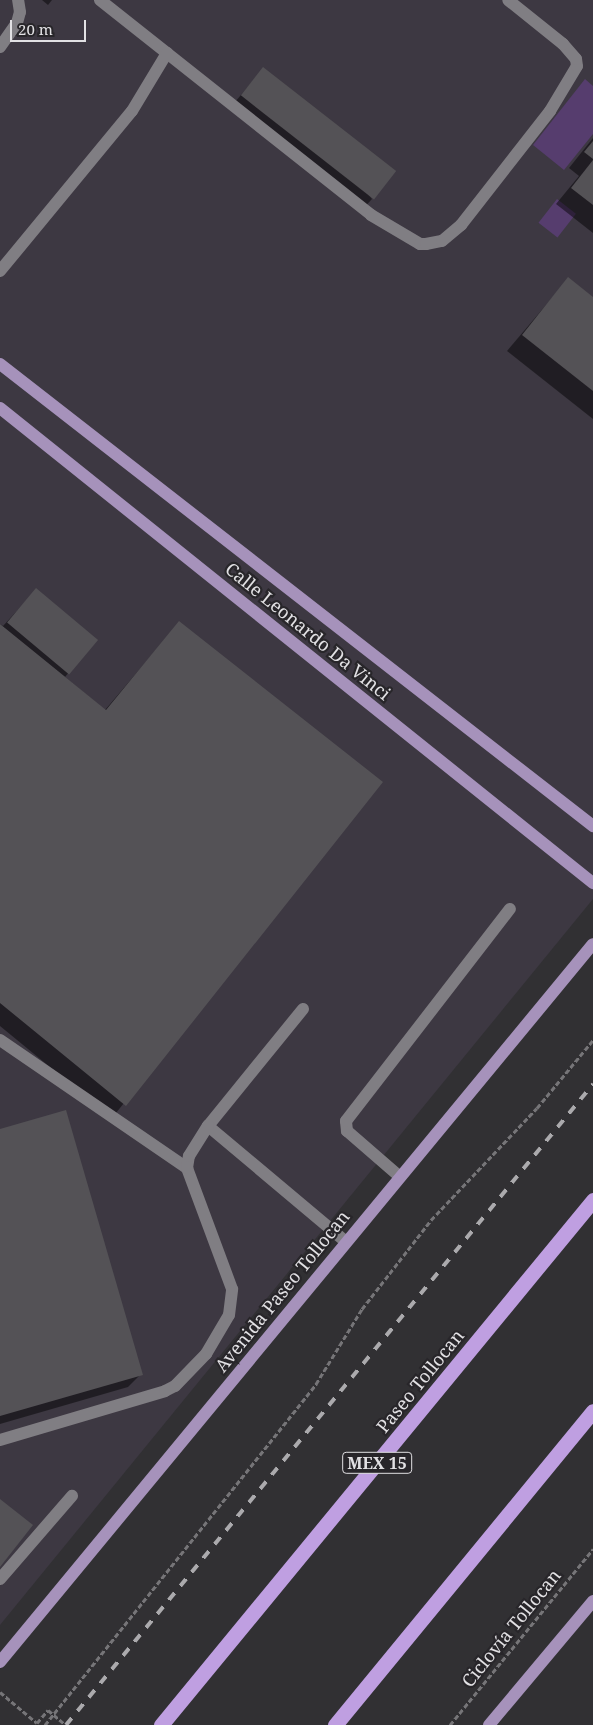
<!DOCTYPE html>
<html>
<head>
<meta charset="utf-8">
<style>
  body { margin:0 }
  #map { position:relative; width:593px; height:1725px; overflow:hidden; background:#313033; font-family:"Noto Serif",serif }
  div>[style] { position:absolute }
  .built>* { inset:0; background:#3d3842 }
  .green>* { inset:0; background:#563d6e; transform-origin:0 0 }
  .shadow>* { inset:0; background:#0007 }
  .building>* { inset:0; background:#545256; transform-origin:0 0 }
  .path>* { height:3px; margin-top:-1.5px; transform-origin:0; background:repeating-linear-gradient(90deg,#767578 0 5px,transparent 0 7.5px) }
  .minor>* { height:12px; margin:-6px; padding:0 6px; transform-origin:6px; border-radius:6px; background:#807e83 }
  .major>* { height:12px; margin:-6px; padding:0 6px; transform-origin:6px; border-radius:6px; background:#a692bb }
  .highway>* { height:15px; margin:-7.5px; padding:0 7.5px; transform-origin:7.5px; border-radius:7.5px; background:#bf9fe1 }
  .rail>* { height:4px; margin-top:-2px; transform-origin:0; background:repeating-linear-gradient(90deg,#abaaad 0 9px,transparent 0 18px) }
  span { translate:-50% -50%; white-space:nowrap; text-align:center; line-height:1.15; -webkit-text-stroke:4.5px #28262a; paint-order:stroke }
  .shield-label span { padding:1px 4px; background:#28262a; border:1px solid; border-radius:4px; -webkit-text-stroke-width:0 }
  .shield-label { font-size:16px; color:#e2e1e4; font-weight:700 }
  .street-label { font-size:18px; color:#e2e1e4 }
  .scale { position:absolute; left:10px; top:20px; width:76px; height:22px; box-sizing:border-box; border:2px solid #e2e1e4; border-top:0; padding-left:6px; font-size:15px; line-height:18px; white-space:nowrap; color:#e2e1e4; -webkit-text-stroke:4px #28262a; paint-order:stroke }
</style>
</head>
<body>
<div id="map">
  <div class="built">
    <div style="clip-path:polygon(0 0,593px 0,593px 899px,0 1625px)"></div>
  </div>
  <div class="green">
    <div style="clip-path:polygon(585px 79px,593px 86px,593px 134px,564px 170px,533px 145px)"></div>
    <div style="left:557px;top:199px;width:24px;height:30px;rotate:38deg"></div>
  </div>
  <div class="shadow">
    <div style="clip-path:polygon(42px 0,52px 0,48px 5px)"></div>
    <div style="clip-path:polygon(263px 69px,372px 199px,360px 212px,229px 109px)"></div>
    <div style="clip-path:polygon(593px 138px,593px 233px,556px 204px,579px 176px,569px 168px)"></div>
    <div style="clip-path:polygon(568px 279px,593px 298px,593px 419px,507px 351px)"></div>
    <div style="clip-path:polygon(36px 590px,96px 640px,65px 677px,105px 710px,179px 623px,381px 782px,112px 1118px,0 1026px,0 624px,3px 626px)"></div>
    <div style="clip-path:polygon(0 1130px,141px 1374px,128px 1387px,0 1424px)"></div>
  </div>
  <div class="building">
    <div style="left:263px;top:67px;width:169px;height:36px;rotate:38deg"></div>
    <div style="clip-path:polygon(593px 141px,593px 159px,584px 152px)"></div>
    <div style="clip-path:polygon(593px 160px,593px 205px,571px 188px)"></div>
    <div style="clip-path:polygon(568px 277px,593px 297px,593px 391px,522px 335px)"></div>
    <div style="left:36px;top:588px;width:81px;height:45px;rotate:40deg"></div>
    <div style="clip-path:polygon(179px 621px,383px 782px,126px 1106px,0 1003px,0 624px,106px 710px)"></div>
    <div style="clip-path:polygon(66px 1110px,143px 1375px,0 1416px,0 1129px)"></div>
    <div style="clip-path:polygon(0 1499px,33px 1525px,0 1567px)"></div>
  </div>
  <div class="path">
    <div style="left:0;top:1692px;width:48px;rotate:40deg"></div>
    <div style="left:37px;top:1723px;width:17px;rotate:-50deg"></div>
    <div style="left:48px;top:1710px;width:23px;rotate:40deg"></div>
    <div style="left:45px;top:1725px;width:436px;rotate:-51.5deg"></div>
    <div style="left:316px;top:1384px;width:88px;rotate:-58.5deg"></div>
    <div style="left:362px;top:1309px;width:113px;rotate:-52.2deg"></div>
    <div style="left:431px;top:1220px;width:154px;rotate:-46.6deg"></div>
    <div style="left:537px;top:1108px;width:88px;rotate:-50.5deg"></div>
    <div style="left:450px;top:1725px;width:227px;rotate:-50.9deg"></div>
  </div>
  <div class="minor">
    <div style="left:100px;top:0;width:346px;rotate:38.4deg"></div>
    <div style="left:371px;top:215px;width:57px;rotate:30.6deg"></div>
    <div style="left:420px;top:244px;width:6px"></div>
    <div style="left:426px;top:244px;width:16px;rotate:-11deg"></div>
    <div style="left:442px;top:241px;width:25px;rotate:-40deg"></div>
    <div style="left:461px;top:225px;width:145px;rotate:-52deg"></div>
    <div style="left:550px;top:111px;width:52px;rotate:-59deg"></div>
    <div style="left:577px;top:66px;width:7px;rotate:-98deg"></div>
    <div style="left:576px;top:59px;width:20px;rotate:-131deg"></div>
    <div style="left:563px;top:44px;width:70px;rotate:-141.3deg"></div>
    <div style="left:0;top:47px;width:29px;rotate:-55deg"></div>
    <div style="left:17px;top:23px;width:11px;rotate:-75deg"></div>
    <div style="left:20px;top:12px;width:12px;rotate:-99deg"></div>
    <div style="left:0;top:271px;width:207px;rotate:-50.5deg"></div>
    <div style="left:132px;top:111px;width:68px;rotate:-58.9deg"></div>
    <div style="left:303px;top:1009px;width:151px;rotate:129.1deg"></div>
    <div style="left:208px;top:1126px;width:179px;rotate:40deg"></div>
    <div style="left:0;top:1040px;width:227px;rotate:34.4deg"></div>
    <div style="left:399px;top:1176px;width:69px;rotate:-139.1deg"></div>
    <div style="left:347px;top:1131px;width:10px;rotate:-96deg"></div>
    <div style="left:346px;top:1121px;width:268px;rotate:-52.3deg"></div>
    <div style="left:0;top:1440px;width:172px;rotate:-16.5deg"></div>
    <div style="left:165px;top:1391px;width:11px;rotate:-27deg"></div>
    <div style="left:175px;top:1386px;width:45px;rotate:-45.9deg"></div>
    <div style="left:206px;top:1354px;width:45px;rotate:-59.5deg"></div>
    <div style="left:229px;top:1315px;width:26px;rotate:-83deg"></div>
    <div style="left:232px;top:1289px;width:129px;rotate:-110.4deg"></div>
    <div style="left:187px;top:1168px;width:12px;rotate:-81deg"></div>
    <div style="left:189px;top:1156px;width:36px;rotate:-58deg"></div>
    <div style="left:0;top:1579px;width:110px;rotate:-49.1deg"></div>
  </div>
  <div class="major">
    <div style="left:0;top:364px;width:752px;rotate:37.92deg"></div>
    <div style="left:0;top:408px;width:760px;rotate:38.7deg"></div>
    <div style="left:0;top:1662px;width:931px;rotate:-50.45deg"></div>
    <div style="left:489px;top:1725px;width:162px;rotate:-50deg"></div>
  </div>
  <div class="highway">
    <div style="left:161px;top:1725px;width:680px;rotate:-50.55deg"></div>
    <div style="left:335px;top:1725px;width:406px;rotate:-50.6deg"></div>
  </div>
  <div class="rail">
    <div style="left:66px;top:1725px;width:830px;rotate:-50.57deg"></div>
  </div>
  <div class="shield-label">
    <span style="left:377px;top:1463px">MEX 15</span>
  </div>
  <div class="street-label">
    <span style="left:308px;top:631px;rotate:39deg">Calle Leonardo Da Vinci</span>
    <span style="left:282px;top:1291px;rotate:-51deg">Avenida Paseo Tollocan</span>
    <span style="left:420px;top:1381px;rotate:-51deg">Paseo Tollocan</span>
    <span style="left:511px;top:1628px;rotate:-51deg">Ciclovía Tollocan</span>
  </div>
  <div class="scale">20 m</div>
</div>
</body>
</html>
